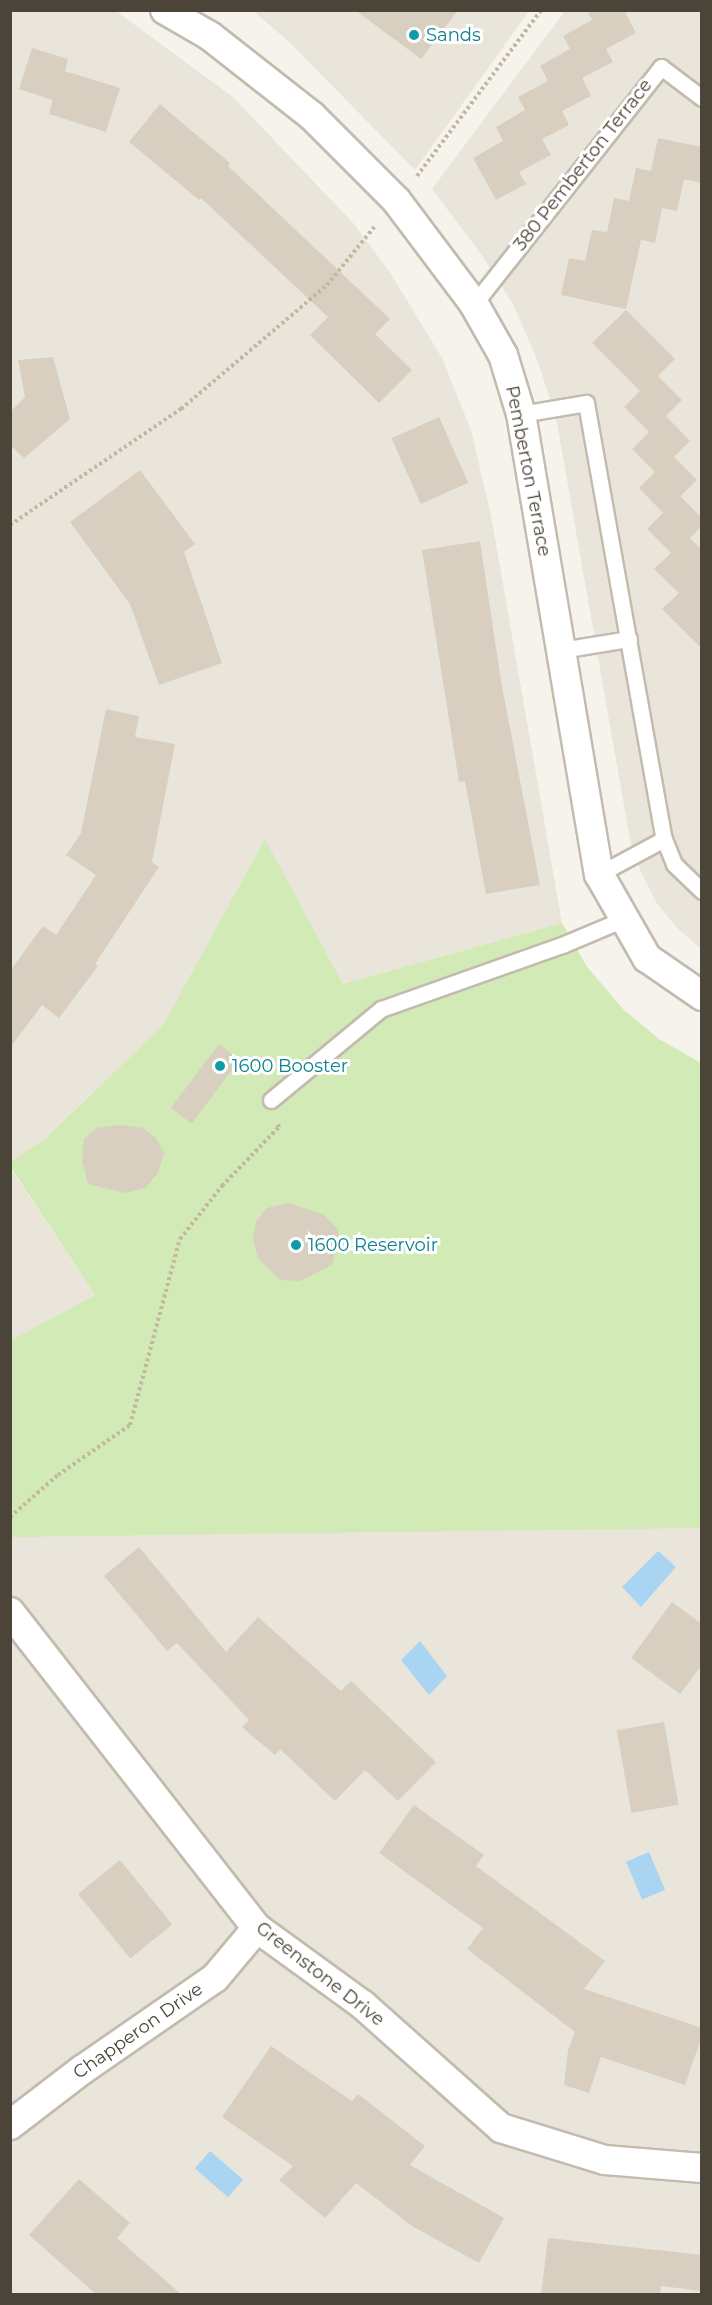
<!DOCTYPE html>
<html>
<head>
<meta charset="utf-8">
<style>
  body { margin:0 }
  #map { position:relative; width:712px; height:2305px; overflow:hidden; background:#f6f3ec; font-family:Montserrat,sans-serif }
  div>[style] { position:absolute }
  .residential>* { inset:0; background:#eae5da; transform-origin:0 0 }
  .green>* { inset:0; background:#d2eab5 }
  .water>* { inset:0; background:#a9d4f2; transform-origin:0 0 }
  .building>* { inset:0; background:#d8cfc1; transform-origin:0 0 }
  .path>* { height:4px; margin-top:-2px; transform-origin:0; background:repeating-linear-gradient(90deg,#c4b79f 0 3px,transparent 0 6px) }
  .roads { filter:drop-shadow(2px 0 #c2bbae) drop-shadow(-2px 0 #c2bbae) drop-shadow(0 2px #c2bbae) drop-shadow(0 -2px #c2bbae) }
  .lane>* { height:15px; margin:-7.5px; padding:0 7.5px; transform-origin:7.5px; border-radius:7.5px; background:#fff }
  .street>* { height:28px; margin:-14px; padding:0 14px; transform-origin:14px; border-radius:14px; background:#fff }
  .dots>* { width:16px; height:16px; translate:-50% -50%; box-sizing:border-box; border:3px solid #fff; border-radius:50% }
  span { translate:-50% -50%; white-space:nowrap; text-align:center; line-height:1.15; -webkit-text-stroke:6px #fff; paint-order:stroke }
  .culture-label { font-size:18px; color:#0d838f }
  .left { translate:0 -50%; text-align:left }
  .street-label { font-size:18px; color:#4b4439 }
  .frame { position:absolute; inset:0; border:12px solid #4b4439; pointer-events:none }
</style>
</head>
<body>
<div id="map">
  <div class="residential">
    <div style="clip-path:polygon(11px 11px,116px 11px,233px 97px,354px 224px,391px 274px,442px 358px,471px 430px,491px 515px,562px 923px,343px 984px,265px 840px,163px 1025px,46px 1138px,11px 1161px)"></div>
    <div style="clip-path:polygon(253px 11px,529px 11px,415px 170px,288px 41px)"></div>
    <div style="clip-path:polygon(565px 11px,701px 11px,701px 949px,676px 927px,656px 902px,641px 872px,630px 840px,557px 423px,538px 362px,513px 304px,481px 254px,432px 189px)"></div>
    <div style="clip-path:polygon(10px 1168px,95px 1295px,11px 1341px,10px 1341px)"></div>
    <div style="left:701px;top:1528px;width:766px;height:691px;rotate:90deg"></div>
  </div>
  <div class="green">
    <div style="clip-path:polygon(265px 839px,343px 984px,562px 923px,587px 967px,624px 1010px,659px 1039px,701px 1063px,701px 1528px,11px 1537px,10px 1341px,95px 1295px,11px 1168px,11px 1161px,46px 1138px,163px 1025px)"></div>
  </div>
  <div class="water">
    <div style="clip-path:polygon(658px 1551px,676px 1567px,641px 1607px,622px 1587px)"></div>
    <div style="clip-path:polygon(420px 1641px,447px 1676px,429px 1695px,401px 1660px)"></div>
    <div style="left:649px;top:1852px;width:41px;height:25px;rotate:67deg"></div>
    <div style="left:210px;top:2151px;width:44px;height:23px;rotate:41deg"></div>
  </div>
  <div class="building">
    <div style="clip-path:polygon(355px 10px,458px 10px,421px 59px)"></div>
    <div style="clip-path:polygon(587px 10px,624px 10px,636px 33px,606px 49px,613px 62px,582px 78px,591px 96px,562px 111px,569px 125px,542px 139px,551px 155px,519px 172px,526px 184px,496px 200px,473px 158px,503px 141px,496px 127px,525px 110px,518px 97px,548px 81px,540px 66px,570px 49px,563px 36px,592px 20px)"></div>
    <div style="clip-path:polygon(32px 48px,68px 59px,65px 71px,120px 88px,106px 132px,49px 114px,53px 100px,19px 89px)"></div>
    <div style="clip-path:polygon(160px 104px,230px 163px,228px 166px,390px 319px,375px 334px,412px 370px,379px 403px,310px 335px,328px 317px,201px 198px,199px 200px,129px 142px)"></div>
    <div style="clip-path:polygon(658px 138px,702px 147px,702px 183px,684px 179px,677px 211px,662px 208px,655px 243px,641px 240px,626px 309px,561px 295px,569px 258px,585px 261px,592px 230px,607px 232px,614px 198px,629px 201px,636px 168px,651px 171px)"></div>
    <div style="clip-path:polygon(626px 310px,675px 359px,658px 376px,682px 400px,666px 416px,690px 441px,674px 457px,697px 480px,663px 513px,639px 488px,655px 472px,632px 449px,649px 432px,624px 407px,640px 391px,592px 343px)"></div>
    <div style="clip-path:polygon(53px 357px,70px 419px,24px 458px,10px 445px,10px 412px,25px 397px,18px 360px)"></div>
    <div style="left:439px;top:417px;width:72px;height:52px;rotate:66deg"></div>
    <div style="clip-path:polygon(140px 470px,195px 544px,184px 552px,222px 663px,159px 685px,130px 604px,70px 522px)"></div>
    <div style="clip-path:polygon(680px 496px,702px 518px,702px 526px,690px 538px,702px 550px,702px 649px,662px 609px,679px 593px,654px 569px,671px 553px,647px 529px)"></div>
    <div style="clip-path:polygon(480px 541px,501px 681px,540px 885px,486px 894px,465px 781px,459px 782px,422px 550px)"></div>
    <div style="clip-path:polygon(106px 709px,139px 716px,135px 737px,175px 744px,152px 862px,159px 867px,95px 964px,98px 966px,59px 1018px,42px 1005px,10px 1048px,10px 971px,43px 926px,56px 935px,96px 875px,66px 855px,81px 833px)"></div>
    <div style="left:219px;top:1044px;width:26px;height:80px;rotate:37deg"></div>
    <div style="clip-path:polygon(120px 1125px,143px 1128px,156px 1138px,164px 1153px,158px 1173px,145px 1188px,125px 1193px,88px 1184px,82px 1160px,84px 1139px,97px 1128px)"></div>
    <div style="clip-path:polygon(288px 1203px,323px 1214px,339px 1231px,332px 1265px,300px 1281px,280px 1280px,258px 1258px,253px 1238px,256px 1221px,267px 1208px)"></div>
    <div style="clip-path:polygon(139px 1547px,226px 1652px,258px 1617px,341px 1691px,351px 1681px,436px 1762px,398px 1801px,365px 1770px,335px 1801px,280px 1749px,275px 1755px,242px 1727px,249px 1720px,177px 1643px,167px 1651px,104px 1576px)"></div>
    <div style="clip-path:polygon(672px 1602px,702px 1624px,702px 1665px,680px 1694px,631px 1658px)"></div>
    <div style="left:664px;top:1722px;width:84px;height:48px;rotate:80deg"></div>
    <div style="clip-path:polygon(414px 1805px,484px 1855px,476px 1866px,605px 1961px,584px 1989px,702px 2028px,702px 2036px,685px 2085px,601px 2057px,589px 2093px,564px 2085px,568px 2050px,575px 2032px,467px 1949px,483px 1928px,379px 1853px)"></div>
    <div style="left:120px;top:1860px;width:83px;height:54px;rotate:51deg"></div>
    <div style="clip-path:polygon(271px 2046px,352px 2101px,358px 2094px,425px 2146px,410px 2165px,504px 2218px,479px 2263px,412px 2226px,356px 2183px,325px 2218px,279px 2180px,293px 2166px,222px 2117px)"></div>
    <div style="clip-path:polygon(79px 2179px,130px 2223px,117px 2238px,182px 2295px,97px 2295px,29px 2235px)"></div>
    <div style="clip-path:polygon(548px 2238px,702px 2255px,702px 2291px,661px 2286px,660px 2295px,541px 2295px)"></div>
  </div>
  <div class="path">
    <div style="left:417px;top:176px;width:207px;rotate:-53.2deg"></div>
    <div style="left:10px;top:525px;width:207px;rotate:-34.2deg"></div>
    <div style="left:181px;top:409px;width:192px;rotate:-40.3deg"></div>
    <div style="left:327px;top:285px;width:77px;rotate:-50.8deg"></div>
    <div style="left:10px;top:1517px;width:64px;rotate:-41.2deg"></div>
    <div style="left:58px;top:1475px;width:88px;rotate:-34.8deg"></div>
    <div style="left:130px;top:1425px;width:193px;rotate:-75deg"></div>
    <div style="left:180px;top:1239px;width:68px;rotate:-51.6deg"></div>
    <div style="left:222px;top:1186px;width:82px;rotate:-46deg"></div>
    <div style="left:279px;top:1127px;width:3px;rotate:-108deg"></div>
  </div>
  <div class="roads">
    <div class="lane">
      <div style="left:474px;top:304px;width:302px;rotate:-51.7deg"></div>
      <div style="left:661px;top:67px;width:51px;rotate:37.1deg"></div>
      <div style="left:521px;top:414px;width:66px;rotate:-9.6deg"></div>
      <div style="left:586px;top:403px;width:443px;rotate:79.9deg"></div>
      <div style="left:664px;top:839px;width:27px;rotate:68deg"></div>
      <div style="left:674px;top:864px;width:39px;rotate:44deg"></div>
      <div style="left:561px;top:650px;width:69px;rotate:-9.2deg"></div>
      <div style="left:599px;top:874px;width:74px;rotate:-28.3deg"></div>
      <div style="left:271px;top:1100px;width:143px;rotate:-39.6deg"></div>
      <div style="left:381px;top:1009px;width:192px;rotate:-19.5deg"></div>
      <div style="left:562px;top:945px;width:67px;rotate:-22.8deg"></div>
    </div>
    <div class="street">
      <div style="left:165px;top:10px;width:52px;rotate:30deg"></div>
      <div style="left:210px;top:36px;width:130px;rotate:38.1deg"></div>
      <div style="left:312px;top:116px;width:119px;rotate:45deg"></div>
      <div style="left:396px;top:200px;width:130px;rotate:53.1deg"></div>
      <div style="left:474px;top:304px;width:59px;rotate:60.4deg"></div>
      <div style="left:503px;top:355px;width:62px;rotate:73deg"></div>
      <div style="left:521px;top:414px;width:467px;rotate:80.4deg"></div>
      <div style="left:599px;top:874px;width:97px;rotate:60.3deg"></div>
      <div style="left:647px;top:958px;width:67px;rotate:34.6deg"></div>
      <div style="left:10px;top:1612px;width:401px;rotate:52deg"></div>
      <div style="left:257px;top:1928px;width:131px;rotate:36deg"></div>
      <div style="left:363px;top:2005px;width:185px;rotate:41.7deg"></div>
      <div style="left:501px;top:2128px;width:109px;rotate:17.1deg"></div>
      <div style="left:605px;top:2160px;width:97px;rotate:4.7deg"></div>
      <div style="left:10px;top:2125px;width:91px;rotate:-37.4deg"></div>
      <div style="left:82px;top:2070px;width:162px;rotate:-34.7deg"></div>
      <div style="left:215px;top:1978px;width:65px;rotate:-50deg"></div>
    </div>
  </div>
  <div class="dots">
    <div style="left:414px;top:35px;background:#0f9aa8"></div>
    <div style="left:220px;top:1066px;background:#0f9aa8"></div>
    <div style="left:296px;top:1245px;background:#0f9aa8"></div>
  </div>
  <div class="culture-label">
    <span class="left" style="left:426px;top:35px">Sands</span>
    <span class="left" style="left:232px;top:1066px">1600 Booster</span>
    <span class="left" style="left:308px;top:1245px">1600 Reservoir</span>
  </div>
  <div class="street-label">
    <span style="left:583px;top:165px;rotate:-52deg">380 Pemberton Terrace</span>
    <span style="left:528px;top:471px;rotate:79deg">Pemberton Terrace</span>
    <span style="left:320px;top:1974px;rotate:38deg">Greenstone Drive</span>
    <span style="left:138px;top:2031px;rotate:-35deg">Chapperon Drive</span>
  </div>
  <div class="frame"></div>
</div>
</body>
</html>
